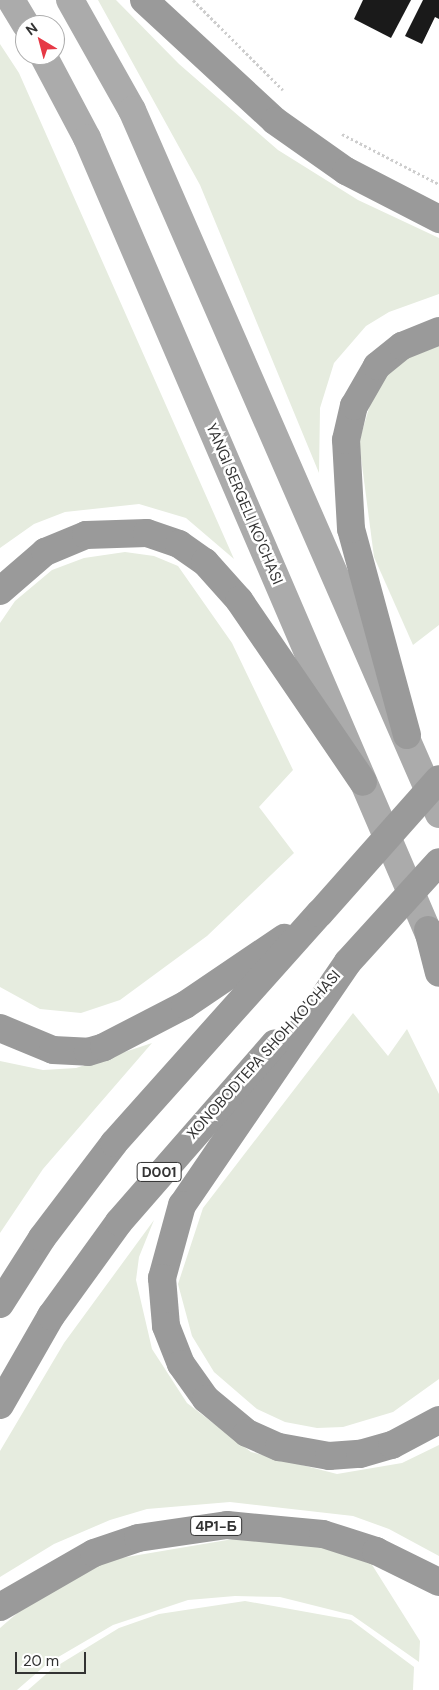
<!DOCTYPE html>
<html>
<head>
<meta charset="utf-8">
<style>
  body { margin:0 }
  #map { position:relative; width:439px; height:1690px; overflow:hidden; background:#fff; font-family:"DM Sans",sans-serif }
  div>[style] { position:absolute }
  .green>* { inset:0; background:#e6ecdf }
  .building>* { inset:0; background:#1a1a1a }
  .path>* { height:3px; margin-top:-1.5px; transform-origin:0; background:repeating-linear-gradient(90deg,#cdcdcd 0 2.5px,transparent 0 5px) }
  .primary>* { height:28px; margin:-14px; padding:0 14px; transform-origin:14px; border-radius:14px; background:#ababab }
  .highway>* { height:28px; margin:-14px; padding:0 14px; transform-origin:14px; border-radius:14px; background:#9a9a9a }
  .highway-bridge>* { height:28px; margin:-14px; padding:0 14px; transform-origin:14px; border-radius:14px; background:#9a9a9a }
  span { translate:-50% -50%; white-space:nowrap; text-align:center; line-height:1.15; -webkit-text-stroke:5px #fff; paint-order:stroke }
  .shield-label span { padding:1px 4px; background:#fff; border:1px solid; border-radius:4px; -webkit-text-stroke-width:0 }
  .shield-label { font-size:14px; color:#333; font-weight:700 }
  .street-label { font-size:15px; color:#333 }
  .north { position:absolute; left:15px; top:15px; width:50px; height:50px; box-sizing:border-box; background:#fff; border:1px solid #adadad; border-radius:50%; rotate:323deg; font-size:14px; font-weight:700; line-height:20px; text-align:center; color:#333 }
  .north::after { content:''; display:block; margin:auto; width:18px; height:22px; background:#e63946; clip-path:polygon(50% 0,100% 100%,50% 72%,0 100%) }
  .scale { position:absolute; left:15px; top:1652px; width:71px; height:22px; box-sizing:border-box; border:2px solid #333; border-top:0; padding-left:6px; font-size:15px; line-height:18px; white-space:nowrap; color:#333; -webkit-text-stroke:4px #fff; paint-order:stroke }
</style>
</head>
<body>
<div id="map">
  <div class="green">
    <div style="clip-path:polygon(98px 0,116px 0,179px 64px,278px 150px,358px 200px,439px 238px,439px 294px,389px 312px,366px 326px,334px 363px,320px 408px,319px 473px,200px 185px)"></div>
    <div style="clip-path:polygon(0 44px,19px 73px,234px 559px,186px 518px,139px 504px,65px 512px,34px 524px,0 548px)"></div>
    <div style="clip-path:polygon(439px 342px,439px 625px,413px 645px,374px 557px,359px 442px,374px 391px,390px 371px,413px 351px)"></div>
    <div style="clip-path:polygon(125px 552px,154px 556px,178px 566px,232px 643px,293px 770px,259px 807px,294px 853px,207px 936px,120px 1000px,81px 1013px,40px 1009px,0 987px,0 623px,15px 601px,52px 570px,84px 558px)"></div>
    <div style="clip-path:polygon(353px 1013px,388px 1056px,407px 1029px,439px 1094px,439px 1379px,393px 1412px,343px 1427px,317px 1428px,285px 1422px,257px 1409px,214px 1372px,192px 1336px,178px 1284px,203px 1208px)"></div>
    <div style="clip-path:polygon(152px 1043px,43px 1169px,0 1233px,0 1061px,43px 1070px,76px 1068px)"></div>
    <div style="clip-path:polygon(154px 1220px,139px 1257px,136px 1280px,152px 1349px,187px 1403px,251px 1452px,337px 1474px,402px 1463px,439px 1445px,439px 1556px,389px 1529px,353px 1516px,230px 1502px,147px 1509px,110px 1520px,54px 1544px,0 1577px,0 1451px,64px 1343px)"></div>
    <div style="clip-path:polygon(239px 1538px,304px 1543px,369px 1560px,420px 1641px,419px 1662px,352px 1615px,280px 1597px,235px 1596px,188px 1600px,113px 1625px,48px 1663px,17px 1690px,0 1690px,0 1628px,22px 1609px,109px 1560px)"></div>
    <div style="clip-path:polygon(245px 1601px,351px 1620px,414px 1667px,413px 1690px,28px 1690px,52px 1669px,119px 1628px,159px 1614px)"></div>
  </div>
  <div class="building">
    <div style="clip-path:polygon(363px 0,411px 0,391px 38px,354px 19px)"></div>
    <div style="clip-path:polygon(423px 0,439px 0,439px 19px,435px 17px,422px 44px,405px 36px)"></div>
  </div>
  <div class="path">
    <div style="left:193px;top:0;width:127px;rotate:45deg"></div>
    <div style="left:342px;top:134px;width:109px;rotate:27.3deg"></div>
  </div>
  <div class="primary">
    <div style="left:11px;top:0;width:29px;rotate:59deg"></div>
    <div style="left:70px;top:0;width:126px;rotate:60.6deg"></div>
    <div style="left:132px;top:110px;width:768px;rotate:66.44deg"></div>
    <div style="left:43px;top:55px;width:94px;rotate:62.1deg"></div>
    <div style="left:87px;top:138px;width:887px;rotate:66.76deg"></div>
  </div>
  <div class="highway">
    <div style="left:144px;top:0;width:178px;rotate:42.7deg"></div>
    <div style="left:275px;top:121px;width:87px;rotate:35.2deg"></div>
    <div style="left:346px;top:171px;width:105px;rotate:27.3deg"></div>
    <div style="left:0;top:591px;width:60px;rotate:-40.9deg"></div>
    <div style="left:45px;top:552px;width:44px;rotate:-22.5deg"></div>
    <div style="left:86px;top:535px;width:61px;rotate:-1.9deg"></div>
    <div style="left:147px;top:533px;width:34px;rotate:19deg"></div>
    <div style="left:179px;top:544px;width:32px;rotate:35deg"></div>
    <div style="left:205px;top:562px;width:51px;rotate:48.2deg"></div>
    <div style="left:239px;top:600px;width:220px;rotate:55.7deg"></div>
    <div style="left:407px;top:735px;width:213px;rotate:-105.2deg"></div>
    <div style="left:351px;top:529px;width:89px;rotate:-93.2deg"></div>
    <div style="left:346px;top:440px;width:35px;rotate:-77deg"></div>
    <div style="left:354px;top:406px;width:46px;rotate:-60.1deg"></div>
    <div style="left:377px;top:366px;width:32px;rotate:-39deg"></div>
    <div style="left:402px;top:346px;width:40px;rotate:-22deg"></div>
    <div style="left:428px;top:930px;width:44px;rotate:75.7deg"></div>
    <div style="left:348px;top:962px;width:294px;rotate:124.3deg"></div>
    <div style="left:182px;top:1205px;width:76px;rotate:105.3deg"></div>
    <div style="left:162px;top:1278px;width:48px;rotate:85.2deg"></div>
    <div style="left:166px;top:1326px;width:41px;rotate:68.5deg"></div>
    <div style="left:181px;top:1364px;width:43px;rotate:54.5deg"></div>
    <div style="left:206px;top:1399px;width:53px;rotate:39.7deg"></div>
    <div style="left:247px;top:1433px;width:35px;rotate:24deg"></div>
    <div style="left:279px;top:1447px;width:51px;rotate:10.2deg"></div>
    <div style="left:329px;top:1456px;width:31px;rotate:-4deg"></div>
    <div style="left:360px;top:1454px;width:33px;rotate:-16deg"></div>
    <div style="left:392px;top:1445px;width:53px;rotate:-28deg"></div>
    <div style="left:0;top:1028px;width:57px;rotate:22.5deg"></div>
    <div style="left:53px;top:1050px;width:35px;rotate:3deg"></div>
    <div style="left:88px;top:1052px;width:17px;rotate:-17deg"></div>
    <div style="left:104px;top:1047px;width:91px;rotate:-27.4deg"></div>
    <div style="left:185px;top:1005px;width:120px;rotate:-34.1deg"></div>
    <div style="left:0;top:1304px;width:78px;rotate:-57.5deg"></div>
    <div style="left:42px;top:1238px;width:119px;rotate:-52.8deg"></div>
    <div style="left:114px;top:1143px;width:309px;rotate:-48.2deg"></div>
    <div style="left:0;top:1405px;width:103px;rotate:-60.2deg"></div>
    <div style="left:51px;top:1316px;width:116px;rotate:-54.1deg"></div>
    <div style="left:119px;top:1222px;width:237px;rotate:-48.9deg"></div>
    <div style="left:0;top:1607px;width:108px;rotate:-29.9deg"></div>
    <div style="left:94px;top:1553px;width:46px;rotate:-18.8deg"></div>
    <div style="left:138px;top:1538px;width:90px;rotate:-8.3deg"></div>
    <div style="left:227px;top:1525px;width:96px;rotate:5.4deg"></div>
    <div style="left:323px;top:1534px;width:56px;rotate:17.8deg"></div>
    <div style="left:376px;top:1551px;width:70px;rotate:26.2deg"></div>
  </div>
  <div class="highway-bridge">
    <div style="left:320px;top:913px;width:179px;rotate:-48.4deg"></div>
    <div style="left:348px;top:962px;width:135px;rotate:-47.7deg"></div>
  </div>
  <div class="shield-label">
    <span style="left:159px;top:1172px">D001</span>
    <span style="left:216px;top:1526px">4Р1-Б</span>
  </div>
  <div class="street-label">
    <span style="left:244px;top:504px;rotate:67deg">YANGI SERGELI KO'CHASI</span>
    <span style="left:264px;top:1055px;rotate:-48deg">XONOBODTEPA SHOH KO'CHASI</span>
  </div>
  <div class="north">N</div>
  <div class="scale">20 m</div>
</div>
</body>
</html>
